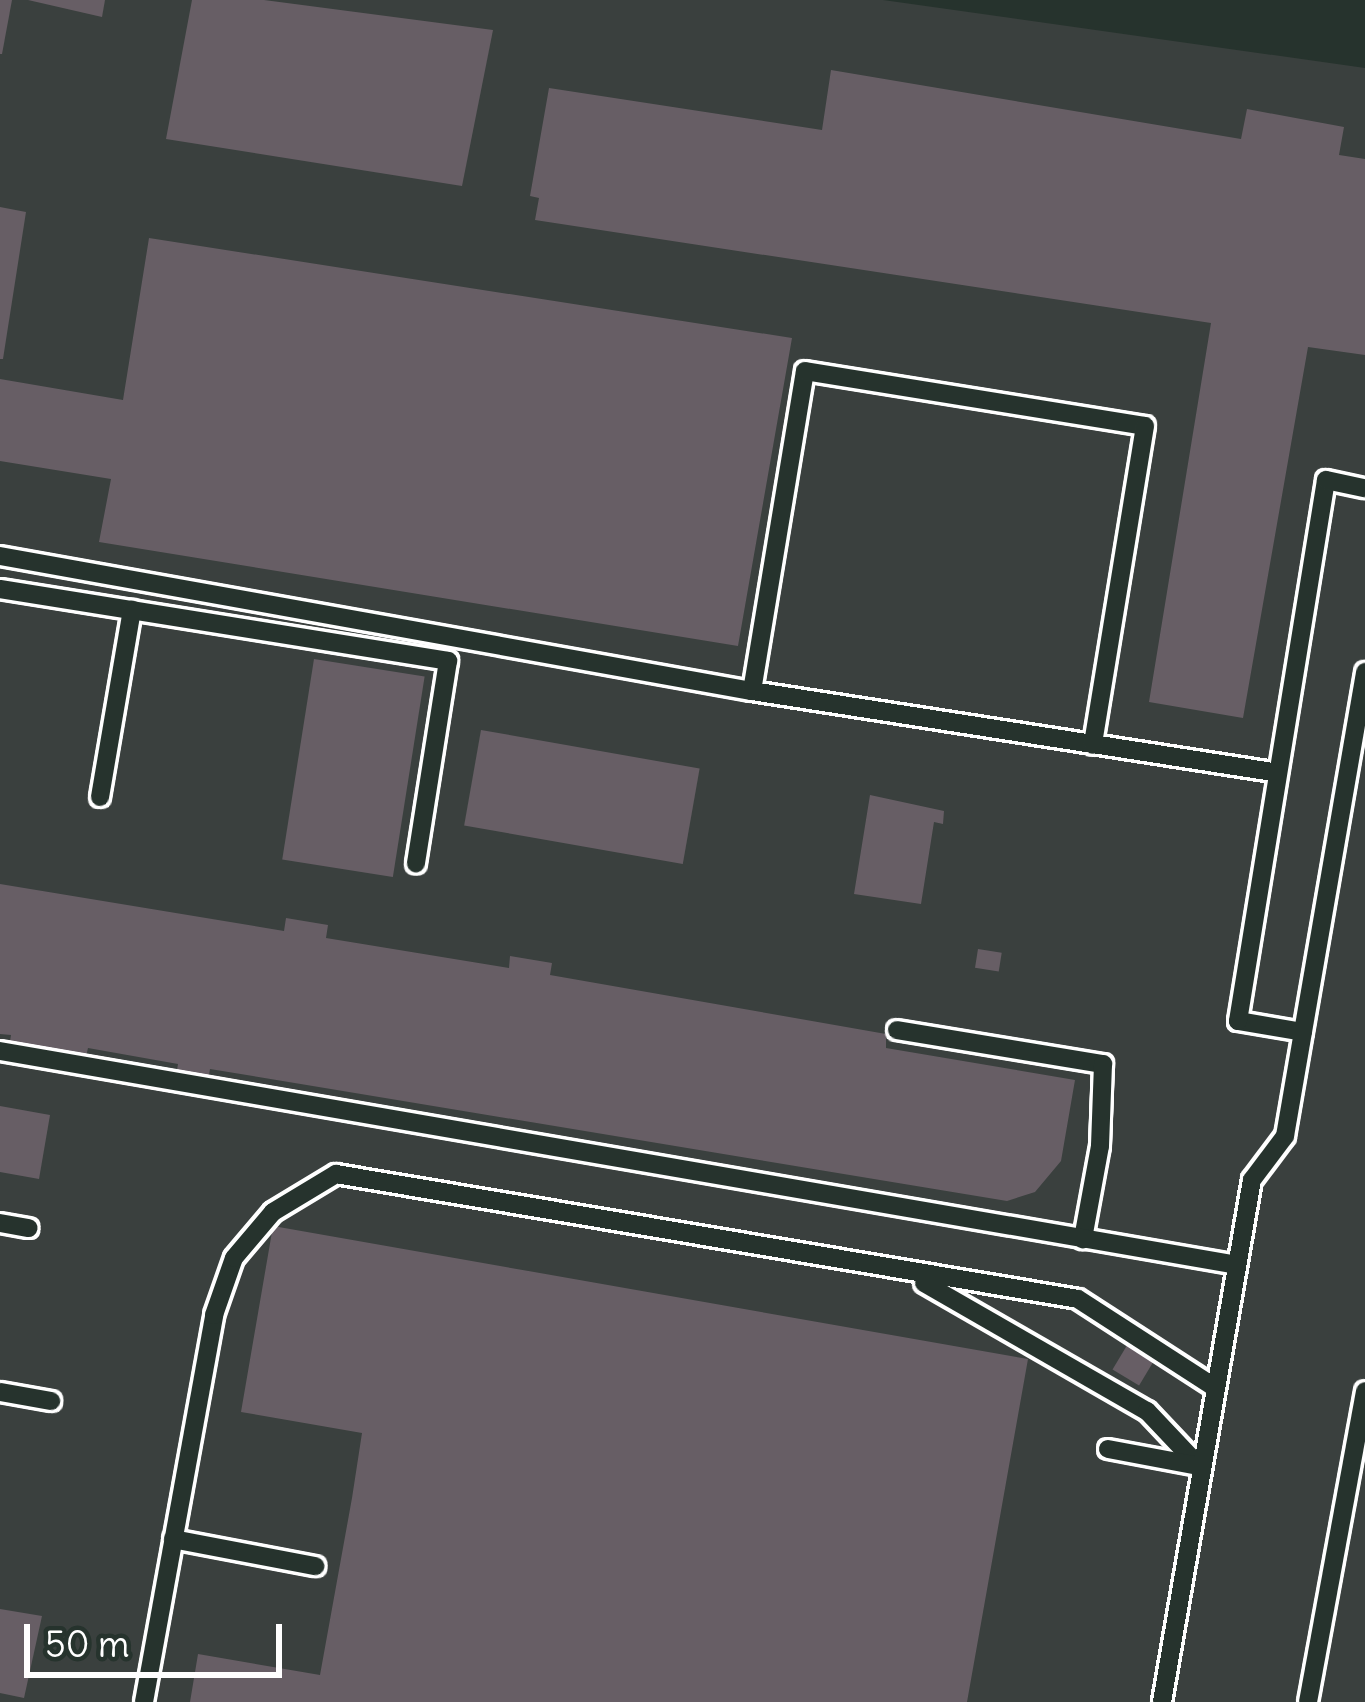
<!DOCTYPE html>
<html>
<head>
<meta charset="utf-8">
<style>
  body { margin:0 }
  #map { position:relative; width:1365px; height:1702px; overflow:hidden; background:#26332d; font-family:Delius,sans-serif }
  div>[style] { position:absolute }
  .built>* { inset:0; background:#3a403e }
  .building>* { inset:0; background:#675e65; transform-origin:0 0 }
  .roads { filter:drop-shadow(3px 0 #fff) drop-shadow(-3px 0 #fff) drop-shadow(0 3px #fff) drop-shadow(0 -3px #fff) }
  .lane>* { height:18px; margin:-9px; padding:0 9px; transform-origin:9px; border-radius:9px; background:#26332d }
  span { translate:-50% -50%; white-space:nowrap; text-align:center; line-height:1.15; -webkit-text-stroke:9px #26332d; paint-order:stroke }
  .scale { position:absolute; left:24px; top:1624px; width:258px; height:54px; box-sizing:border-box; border:6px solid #fff; border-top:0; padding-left:15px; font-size:36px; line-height:42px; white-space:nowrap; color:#fff; -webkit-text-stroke:9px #26332d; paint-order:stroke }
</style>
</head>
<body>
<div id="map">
  <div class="built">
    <div style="clip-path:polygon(0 0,883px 0,1365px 68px,1365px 1702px,0 1702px)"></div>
  </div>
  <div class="building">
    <div style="clip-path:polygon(0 0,12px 0,2px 54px,0 54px)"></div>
    <div style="clip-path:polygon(28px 0,105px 0,102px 17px)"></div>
    <div style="clip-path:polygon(192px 0,264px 0,493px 30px,462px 186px,166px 139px)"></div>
    <div style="clip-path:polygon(831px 70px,1241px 139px,1247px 109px,1344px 127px,1339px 155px,1365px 159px,1365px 355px,1308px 347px,1243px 718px,1149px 702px,1211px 323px,535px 220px,539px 198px,530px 196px,549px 88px,822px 130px)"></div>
    <div style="clip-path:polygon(0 207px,26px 212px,3px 359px,0 359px)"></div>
    <div style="clip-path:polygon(149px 238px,792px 338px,738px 646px,99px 542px,111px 479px,0 461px,0 379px,123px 400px)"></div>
    <div style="left:314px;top:659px;width:112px;height:203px;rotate:9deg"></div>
    <div style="left:481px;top:730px;width:222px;height:97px;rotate:10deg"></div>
    <div style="clip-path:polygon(870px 795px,944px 811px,943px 824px,934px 822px,921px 904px,854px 894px)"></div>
    <div style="clip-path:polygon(0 884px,284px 931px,286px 918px,328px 925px,326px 938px,509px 968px,510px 956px,552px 963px,550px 975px,886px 1034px,886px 1048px,1075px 1080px,1061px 1161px,1035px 1192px,1007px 1201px,210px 1069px,208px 1081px,176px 1076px,178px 1064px,88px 1048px,85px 1061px,9px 1048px,11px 1035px,0 1034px)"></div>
    <div style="left:978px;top:949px;width:24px;height:19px;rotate:9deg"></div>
    <div style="clip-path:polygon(0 1106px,50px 1115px,39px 1179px,0 1172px)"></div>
    <div style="clip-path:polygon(273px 1226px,1028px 1359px,967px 1702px,190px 1702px,198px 1654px,320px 1675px,352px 1498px,362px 1433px,241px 1412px)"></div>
    <div style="left:1129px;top:1342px;width:31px;height:32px;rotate:31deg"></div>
    <div style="clip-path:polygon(0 1609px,42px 1616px,24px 1698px,0 1693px)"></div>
  </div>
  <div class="roads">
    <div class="lane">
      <div style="left:0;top:556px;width:764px;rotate:10.18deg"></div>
      <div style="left:752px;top:691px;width:527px;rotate:8.84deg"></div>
      <div style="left:0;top:589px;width:454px;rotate:9.1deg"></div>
      <div style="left:448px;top:661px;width:205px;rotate:99deg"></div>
      <div style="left:752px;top:691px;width:324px;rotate:-80.6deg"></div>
      <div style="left:805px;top:371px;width:344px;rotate:9.2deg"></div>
      <div style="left:1145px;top:426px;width:323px;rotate:99.3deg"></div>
      <div style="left:100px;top:797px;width:190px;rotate:-80.3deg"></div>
      <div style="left:897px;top:1030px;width:209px;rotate:9.4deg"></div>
      <div style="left:1103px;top:1064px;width:82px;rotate:92.1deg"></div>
      <div style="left:1100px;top:1146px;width:95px;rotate:100.4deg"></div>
      <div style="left:1303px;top:1032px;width:66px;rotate:-170.4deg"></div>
      <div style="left:1238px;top:1021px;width:548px;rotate:-80.76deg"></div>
      <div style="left:1326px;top:480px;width:40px;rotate:12deg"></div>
      <div style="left:0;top:1051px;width:1255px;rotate:9.81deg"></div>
      <div style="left:0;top:1223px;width:29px;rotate:10deg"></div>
      <div style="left:924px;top:1283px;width:257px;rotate:29.9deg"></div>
      <div style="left:1147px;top:1411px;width:76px;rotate:46.6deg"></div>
      <div style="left:0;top:1392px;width:52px;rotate:10deg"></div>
      <div style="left:1108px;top:1449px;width:93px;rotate:10.6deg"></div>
      <div style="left:173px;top:1539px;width:145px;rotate:10.8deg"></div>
      <div style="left:144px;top:1702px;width:393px;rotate:-79.7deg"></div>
      <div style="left:214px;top:1315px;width:60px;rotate:-70.7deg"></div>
      <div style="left:234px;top:1258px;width:60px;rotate:-49.7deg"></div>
      <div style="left:273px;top:1212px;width:74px;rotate:-31.1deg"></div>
      <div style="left:336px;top:1174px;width:752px;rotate:9.56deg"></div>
      <div style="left:1078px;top:1299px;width:162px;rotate:32.9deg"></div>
      <div style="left:1162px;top:1702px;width:530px;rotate:-80.22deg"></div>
      <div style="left:1252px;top:1180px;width:55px;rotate:-53.1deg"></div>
      <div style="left:1285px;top:1136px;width:471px;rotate:-80.2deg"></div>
      <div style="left:1308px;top:1702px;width:316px;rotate:-79.6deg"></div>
    </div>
  </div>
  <div class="scale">50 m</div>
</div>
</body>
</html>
